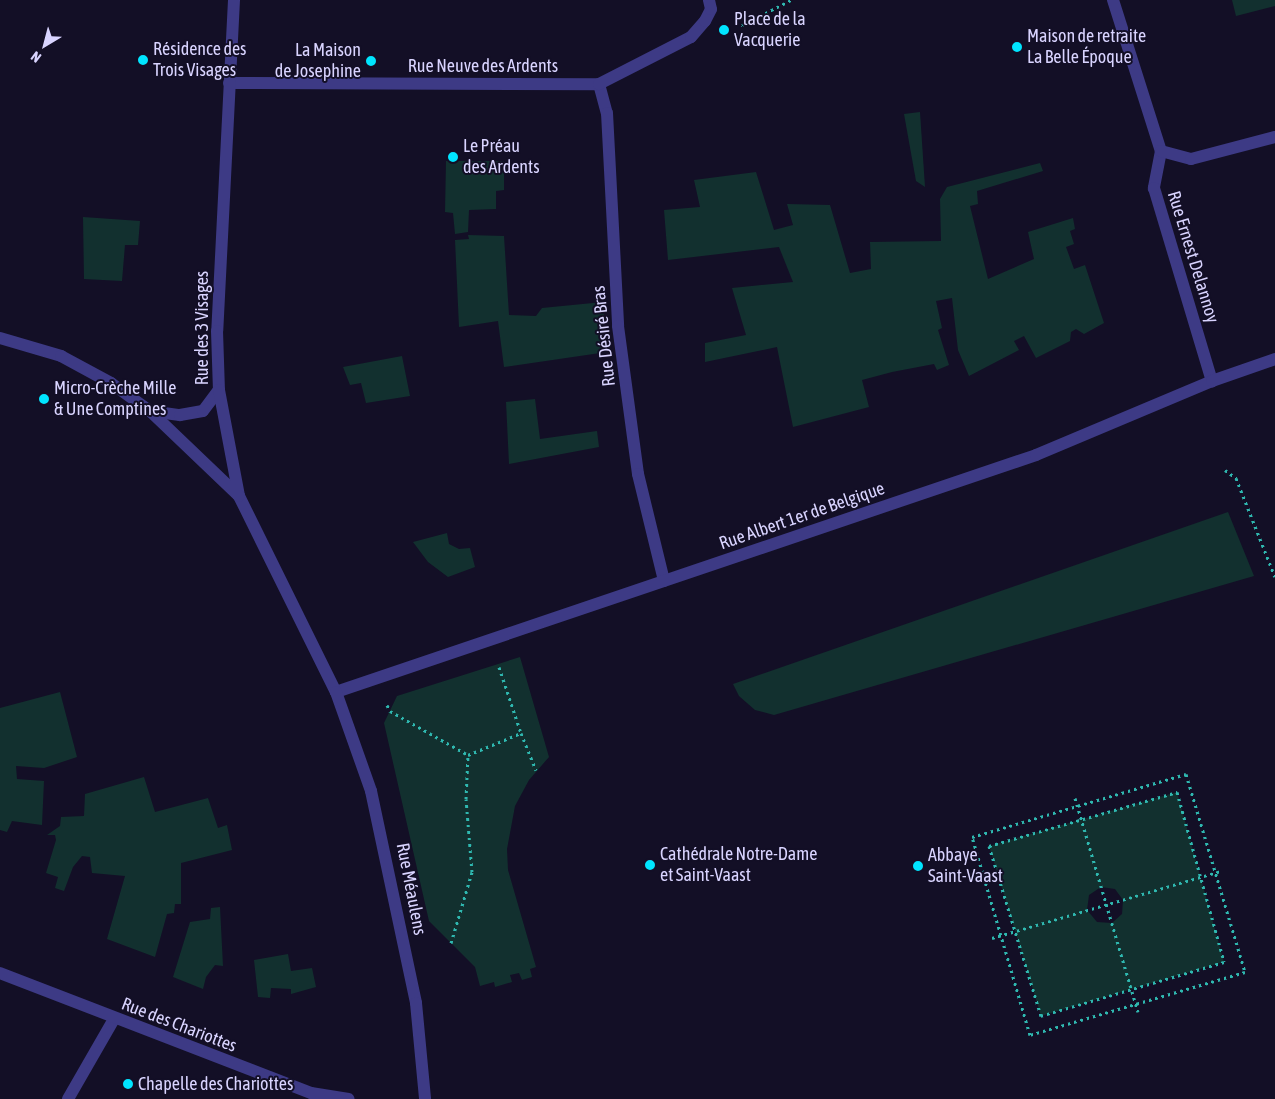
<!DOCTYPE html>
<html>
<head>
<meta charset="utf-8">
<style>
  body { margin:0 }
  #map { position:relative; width:1275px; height:1099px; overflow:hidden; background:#130f26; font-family:"Asap Condensed",sans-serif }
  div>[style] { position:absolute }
  .green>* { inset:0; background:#12302f }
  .path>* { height:3px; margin-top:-1.5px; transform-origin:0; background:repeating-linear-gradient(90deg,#2fb8b0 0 2.5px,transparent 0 6.5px) }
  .service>* { height:12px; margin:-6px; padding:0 6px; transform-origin:6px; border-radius:6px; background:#3d3a85 }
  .minor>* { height:12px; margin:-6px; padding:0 6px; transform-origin:6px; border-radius:6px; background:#3d3a85 }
  .tertiary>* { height:12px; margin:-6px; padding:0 6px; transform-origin:6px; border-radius:6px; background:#3d3a85 }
  .dots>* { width:14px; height:14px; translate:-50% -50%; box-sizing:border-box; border:2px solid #130f26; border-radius:50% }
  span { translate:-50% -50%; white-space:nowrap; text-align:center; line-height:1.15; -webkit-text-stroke:4px #130f26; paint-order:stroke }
  .poi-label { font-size:18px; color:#d9d4ff }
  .left { translate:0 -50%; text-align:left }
  .right { translate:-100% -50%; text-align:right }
  .street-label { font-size:18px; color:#d9d4ff }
  .north { position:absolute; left:20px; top:20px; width:50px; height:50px; -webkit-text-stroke:4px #130f26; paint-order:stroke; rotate:217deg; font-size:14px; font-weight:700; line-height:20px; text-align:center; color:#d9d4ff }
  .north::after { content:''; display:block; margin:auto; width:18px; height:22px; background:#d9d4ff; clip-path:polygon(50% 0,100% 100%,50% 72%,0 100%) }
</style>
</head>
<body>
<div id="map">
  <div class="green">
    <div style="clip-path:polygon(1232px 0,1275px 0,1275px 6px,1236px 16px)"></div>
    <div style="clip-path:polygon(920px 112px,925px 187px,916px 181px,904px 114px)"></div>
    <div style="clip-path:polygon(446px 161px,504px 161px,504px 190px,496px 191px,496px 209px,469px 210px,468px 232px,455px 234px,453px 213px,445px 212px)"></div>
    <div style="clip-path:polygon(1040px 163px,1043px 171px,977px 191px,978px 204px,970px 206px,988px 279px,1034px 259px,1028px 232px,1073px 218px,1075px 229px,1070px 231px,1074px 244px,1066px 247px,1074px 269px,1085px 265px,1104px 323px,1084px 334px,1076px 329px,1071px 332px,1070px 341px,1036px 358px,1024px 336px,1014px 341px,1019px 350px,969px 376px,958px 350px,952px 298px,936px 301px,942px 328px,938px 330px,949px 365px,937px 370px,934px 364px,892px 372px,862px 380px,869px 407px,793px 427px,777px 347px,705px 362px,705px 343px,746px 335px,732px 288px,793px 282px,779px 247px,668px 260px,664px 210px,700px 207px,694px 180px,756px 172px,774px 230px,793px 225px,787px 204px,830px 205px,850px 273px,871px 269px,870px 242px,941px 241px,940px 199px,947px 187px)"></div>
    <div style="clip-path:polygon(83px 217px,140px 221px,138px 245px,125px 245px,122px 281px,84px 279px)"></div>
    <div style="clip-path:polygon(468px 235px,504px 236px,509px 315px,536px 316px,542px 308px,603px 302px,607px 352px,504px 367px,498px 321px,459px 327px,455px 240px,469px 239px)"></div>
    <div style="clip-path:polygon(402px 356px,410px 396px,366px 403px,361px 383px,350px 385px,343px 367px)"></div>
    <div style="clip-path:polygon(535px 399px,540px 439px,597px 431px,599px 447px,509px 464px,506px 402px)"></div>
    <div style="clip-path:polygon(1228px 512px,1254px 576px,774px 715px,755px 710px,739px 696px,733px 684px)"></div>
    <div style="clip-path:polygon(447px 533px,449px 544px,459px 549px,470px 548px,475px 567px,448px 577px,428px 562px,413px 542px)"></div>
    <div style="clip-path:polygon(520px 657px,549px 757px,529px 780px,515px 806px,507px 849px,508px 870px,536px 967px,530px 969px,532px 977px,522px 980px,519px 973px,510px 975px,512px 982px,495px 987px,494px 982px,480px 986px,475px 967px,429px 921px,384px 723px,397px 696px)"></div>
    <div style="clip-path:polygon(60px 692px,77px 757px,44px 768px,16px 766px,17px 779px,44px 781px,42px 825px,12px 821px,7px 832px,0 830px,0 708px)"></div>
    <div style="clip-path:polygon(144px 777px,155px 812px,208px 798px,218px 828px,227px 825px,232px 850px,181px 863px,181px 904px,175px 904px,174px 913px,167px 914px,155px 957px,107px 939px,125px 876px,92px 873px,90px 857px,82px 856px,73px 867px,64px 891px,55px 888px,58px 877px,46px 873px,56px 840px,55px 835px,47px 835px,60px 826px,61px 817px,84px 816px,85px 794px)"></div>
    <div style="clip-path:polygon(evenodd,1177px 792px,1224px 962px,1041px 1016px,989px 846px,1177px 792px,1101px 887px,1115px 889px,1123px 900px,1122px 914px,1112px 923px,1097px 922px,1087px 910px,1089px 895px,1101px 887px)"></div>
    <div style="clip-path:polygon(220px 907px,223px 966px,215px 965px,206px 977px,203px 989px,173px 977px,190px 922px,210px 919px,211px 908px)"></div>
    <div style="clip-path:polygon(288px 954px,291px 971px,312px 968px,316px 987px,291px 994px,291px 989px,271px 988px,270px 998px,258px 997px,254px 960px)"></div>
  </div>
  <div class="path">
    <div style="left:736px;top:22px;width:7px;rotate:27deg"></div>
    <div style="left:742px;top:25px;width:55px;rotate:-27deg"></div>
    <div style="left:1225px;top:470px;width:14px;rotate:36deg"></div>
    <div style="left:1236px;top:478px;width:106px;rotate:68.5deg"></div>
    <div style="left:499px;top:667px;width:70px;rotate:71.6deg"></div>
    <div style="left:387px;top:705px;width:7px;rotate:63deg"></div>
    <div style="left:390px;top:711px;width:90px;rotate:29.4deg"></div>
    <div style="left:468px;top:755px;width:57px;rotate:-22.5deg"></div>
    <div style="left:521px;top:733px;width:40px;rotate:68deg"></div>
    <div style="left:1186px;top:774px;width:207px;rotate:73.4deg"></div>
    <div style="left:1245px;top:972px;width:224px;rotate:163.7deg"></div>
    <div style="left:1030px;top:1035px;width:206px;rotate:-106.3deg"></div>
    <div style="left:972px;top:837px;width:223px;rotate:-16.4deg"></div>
    <div style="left:1177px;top:792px;width:176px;rotate:74.5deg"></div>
    <div style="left:1224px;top:962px;width:191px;rotate:163.6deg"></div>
    <div style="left:1041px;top:1016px;width:178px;rotate:-107deg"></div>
    <div style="left:989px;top:846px;width:196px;rotate:-16deg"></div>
    <div style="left:1075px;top:798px;width:223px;rotate:73.6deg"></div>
    <div style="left:992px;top:938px;width:239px;rotate:-16.3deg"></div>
    <div style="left:451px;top:943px;width:74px;rotate:-73.5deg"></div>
    <div style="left:472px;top:872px;width:73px;rotate:-94.7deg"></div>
    <div style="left:466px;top:799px;width:44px;rotate:-87.4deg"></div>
  </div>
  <div class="service">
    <div style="left:599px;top:84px;width:30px;rotate:75deg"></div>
    <div style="left:607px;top:113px;width:213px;rotate:87deg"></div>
    <div style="left:618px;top:326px;width:149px;rotate:82.3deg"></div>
    <div style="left:638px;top:474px;width:110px;rotate:76.3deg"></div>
    <div style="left:1161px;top:151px;width:38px;rotate:101deg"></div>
    <div style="left:1154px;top:188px;width:202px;rotate:73.3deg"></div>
    <div style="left:150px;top:411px;width:30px;rotate:8deg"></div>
    <div style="left:180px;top:415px;width:23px;rotate:-10deg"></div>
    <div style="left:203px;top:411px;width:26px;rotate:-53deg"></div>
    <div style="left:68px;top:1099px;width:92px;rotate:-60.1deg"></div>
  </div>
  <div class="minor">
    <div style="left:1113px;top:0;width:158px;rotate:72.4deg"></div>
    <div style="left:1161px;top:151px;width:31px;rotate:15deg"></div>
    <div style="left:1191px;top:159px;width:87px;rotate:-14.7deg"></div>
    <div style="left:229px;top:83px;width:370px;rotate:0.2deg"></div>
    <div style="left:599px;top:84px;width:103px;rotate:-27.1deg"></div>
    <div style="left:691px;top:37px;width:21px;rotate:-49deg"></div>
    <div style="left:705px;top:21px;width:13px;rotate:-63deg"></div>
    <div style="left:711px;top:9px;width:9px;rotate:-103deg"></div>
    <div style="left:336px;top:692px;width:739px;rotate:-18.7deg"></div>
    <div style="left:1036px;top:455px;width:191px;rotate:-22.8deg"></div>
    <div style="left:1212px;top:381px;width:67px;rotate:-19.2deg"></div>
    <div style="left:0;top:973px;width:333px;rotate:21.1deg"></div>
    <div style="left:311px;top:1093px;width:38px;rotate:9deg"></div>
  </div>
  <div class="tertiary">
    <div style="left:234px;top:0;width:331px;rotate:92.9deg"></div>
    <div style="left:217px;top:331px;width:59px;rotate:88.1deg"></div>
    <div style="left:219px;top:390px;width:108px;rotate:79.3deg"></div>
    <div style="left:239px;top:496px;width:219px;rotate:63.7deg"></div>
    <div style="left:336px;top:692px;width:105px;rotate:70.5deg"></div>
    <div style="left:371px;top:791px;width:217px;rotate:78deg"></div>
    <div style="left:416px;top:1003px;width:96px;rotate:84.6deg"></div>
    <div style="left:0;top:338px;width:64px;rotate:16.4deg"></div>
    <div style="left:61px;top:356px;width:57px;rotate:28.4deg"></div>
    <div style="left:111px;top:383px;width:48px;rotate:35.7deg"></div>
    <div style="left:150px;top:411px;width:123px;rotate:43.7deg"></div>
  </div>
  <div class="dots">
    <div style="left:724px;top:30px;background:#00e5ff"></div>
    <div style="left:1017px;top:47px;background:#00e5ff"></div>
    <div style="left:143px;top:60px;background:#00e5ff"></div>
    <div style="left:371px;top:61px;background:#00e5ff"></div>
    <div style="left:453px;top:157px;background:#00e5ff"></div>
    <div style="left:44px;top:399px;background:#00e5ff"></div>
    <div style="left:650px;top:865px;background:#00e5ff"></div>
    <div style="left:918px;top:866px;background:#00e5ff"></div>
    <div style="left:128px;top:1084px;background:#00e5ff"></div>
  </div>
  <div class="poi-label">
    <span class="left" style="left:734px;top:30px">Place de la<br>Vacquerie</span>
    <span class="left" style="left:1027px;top:47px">Maison de retraite<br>La Belle Époque</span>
    <span class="left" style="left:153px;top:60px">Résidence des<br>Trois Visages</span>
    <span class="right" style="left:361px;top:61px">La Maison<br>de Josephine</span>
    <span class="left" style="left:463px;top:157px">Le Préau<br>des Ardents</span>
    <span class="left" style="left:54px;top:399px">Micro-Crèche Mille<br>&amp; Une Comptines</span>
    <span class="left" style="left:660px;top:865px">Cathédrale Notre-Dame<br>et Saint-Vaast</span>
    <span class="left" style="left:928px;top:866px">Abbaye<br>Saint-Vaast</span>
    <span class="left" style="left:138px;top:1084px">Chapelle des Chariottes</span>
  </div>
  <div class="street-label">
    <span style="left:483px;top:66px">Rue Neuve des Ardents</span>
    <span style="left:1193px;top:257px;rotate:73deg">Rue Ernest Delannoy</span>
    <span style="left:202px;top:328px;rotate:-90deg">Rue des 3 Visages</span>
    <span style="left:604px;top:336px;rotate:-96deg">Rue Désiré Bras</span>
    <span style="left:802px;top:516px;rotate:-19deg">Rue Albert 1er de Belgique</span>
    <span style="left:411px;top:889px;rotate:79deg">Rue Méaulens</span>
    <span style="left:179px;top:1025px;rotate:21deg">Rue des Chariottes</span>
  </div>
  <div class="north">N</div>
</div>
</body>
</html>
